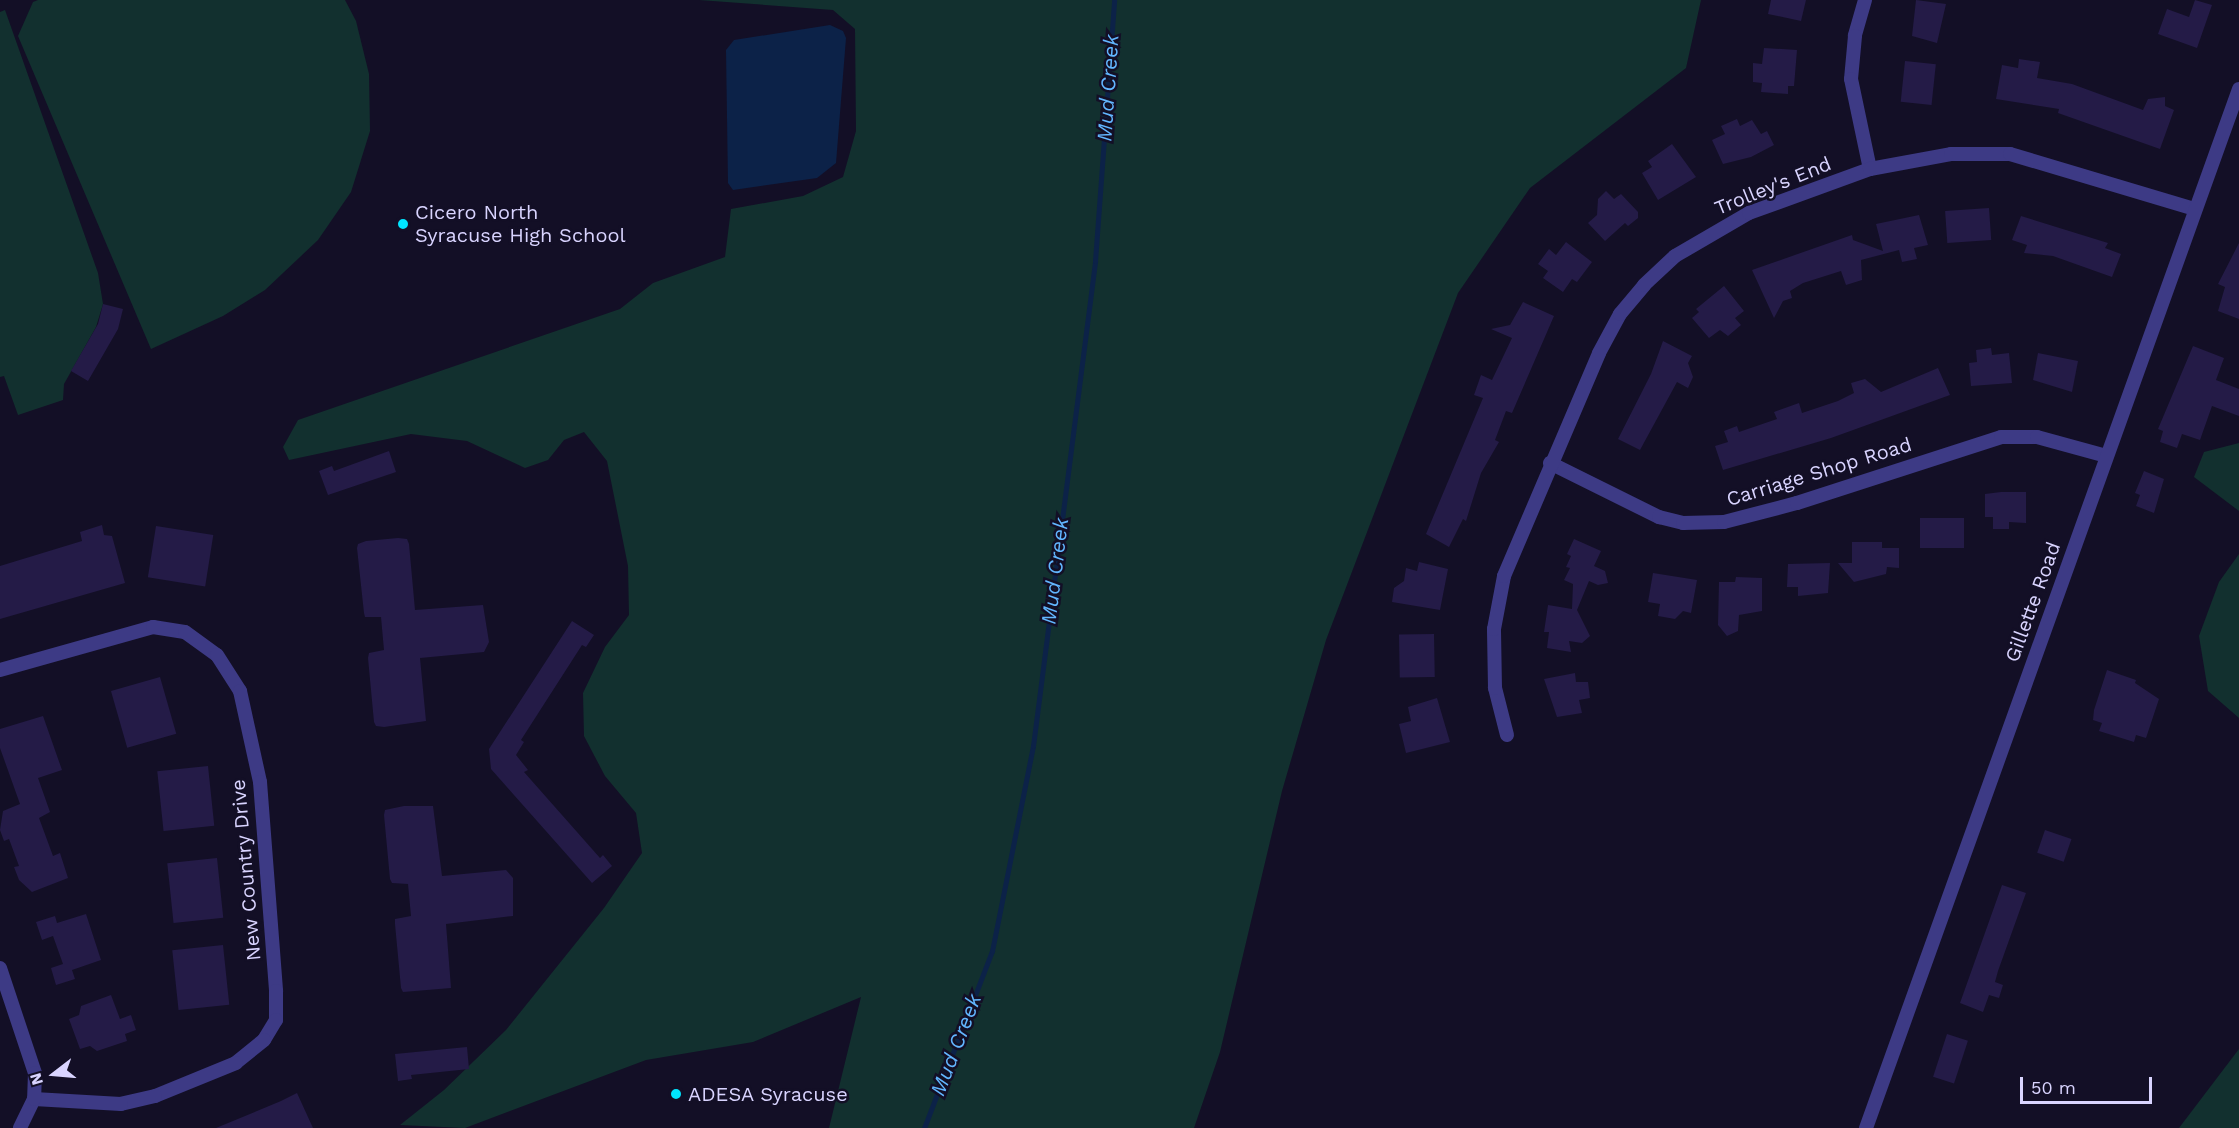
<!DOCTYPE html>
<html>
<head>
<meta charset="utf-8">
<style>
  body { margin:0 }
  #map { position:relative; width:2239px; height:1128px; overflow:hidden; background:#130f26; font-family:"Work Sans",sans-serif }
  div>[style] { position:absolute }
  .green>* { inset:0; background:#12302f }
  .water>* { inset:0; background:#0c2248 }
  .stream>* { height:5px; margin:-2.5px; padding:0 2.5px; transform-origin:2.5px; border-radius:2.5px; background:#0c2248 }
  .building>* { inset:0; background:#241b47; transform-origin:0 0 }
  .street>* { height:14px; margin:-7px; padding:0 7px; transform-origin:7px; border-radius:7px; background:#3d3a85 }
  .dots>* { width:16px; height:16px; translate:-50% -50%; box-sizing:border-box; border:3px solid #130f26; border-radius:50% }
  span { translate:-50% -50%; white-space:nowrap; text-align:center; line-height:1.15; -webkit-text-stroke:5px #130f26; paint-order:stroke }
  .street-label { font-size:20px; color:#d9d4ff }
  .poi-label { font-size:20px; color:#d9d4ff }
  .left { translate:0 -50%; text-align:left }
  .water-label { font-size:21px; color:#62b6ff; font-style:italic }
  .north { position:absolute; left:24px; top:1044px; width:60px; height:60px; -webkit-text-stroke:4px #130f26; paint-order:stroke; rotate:254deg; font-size:16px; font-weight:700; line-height:24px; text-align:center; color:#d9d4ff }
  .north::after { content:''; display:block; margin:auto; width:21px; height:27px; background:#d9d4ff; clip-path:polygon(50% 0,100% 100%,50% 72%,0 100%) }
  .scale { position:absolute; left:2020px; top:1077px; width:132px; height:27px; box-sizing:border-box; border:3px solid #d9d4ff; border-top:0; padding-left:8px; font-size:18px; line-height:21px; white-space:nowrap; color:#d9d4ff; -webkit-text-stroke:4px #130f26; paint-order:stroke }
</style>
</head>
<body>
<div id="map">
  <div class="green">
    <div style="clip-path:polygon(38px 0,345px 0,356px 21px,369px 74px,370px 131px,351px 192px,318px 240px,265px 290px,223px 316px,151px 349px,18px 36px,33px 2px)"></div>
    <div style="clip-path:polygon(699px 0,1701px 0,1686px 68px,1530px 188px,1458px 293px,1326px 640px,1282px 791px,1220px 1052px,1194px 1128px,829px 1128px,861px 997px,753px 1042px,646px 1060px,465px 1128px,400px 1125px,444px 1090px,506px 1030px,604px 908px,642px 853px,636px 813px,605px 776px,584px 736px,583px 693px,605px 647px,629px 615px,628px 566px,607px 461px,584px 432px,564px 440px,548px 460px,525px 468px,467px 441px,411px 434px,289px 460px,283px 447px,298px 420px,620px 309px,653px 283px,725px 257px,731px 209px,803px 196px,843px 177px,856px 131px,855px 29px,833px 10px)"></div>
    <div style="clip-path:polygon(5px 10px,98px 273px,103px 304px,96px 327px,64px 384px,63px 400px,18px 415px,4px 376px,0 377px,0 12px)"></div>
    <div style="clip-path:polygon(2239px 443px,2239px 511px,2194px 477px,2204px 452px)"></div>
    <div style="clip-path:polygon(2239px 554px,2239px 718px,2208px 691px,2199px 636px,2219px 582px)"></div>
    <div style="clip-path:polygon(2239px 1049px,2239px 1128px,2179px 1128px)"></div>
  </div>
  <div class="water">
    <div style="clip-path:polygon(830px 25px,843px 31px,846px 38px,836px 163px,817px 178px,733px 190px,728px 183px,726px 50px,734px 40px)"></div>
  </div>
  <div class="stream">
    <div style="left:924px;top:1128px;width:190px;rotate:-69deg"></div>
    <div style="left:992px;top:951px;width:209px;rotate:-78.7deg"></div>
    <div style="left:1033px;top:746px;width:489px;rotate:-82.7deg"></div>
    <div style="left:1095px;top:261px;width:262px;rotate:-85.8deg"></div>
  </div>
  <div class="building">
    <div style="clip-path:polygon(1771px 0,1806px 0,1801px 21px,1768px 14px)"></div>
    <div style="clip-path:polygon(1916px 0,1946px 4px,1937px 43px,1912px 36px)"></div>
    <div style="clip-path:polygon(2195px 0,2212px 5px,2197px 48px,2158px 34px,2167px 9px,2189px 17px)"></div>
    <div style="clip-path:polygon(1764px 48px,1797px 50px,1794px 86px,1788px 86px,1788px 94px,1761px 92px,1762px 83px,1753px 82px,1753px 63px,1762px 64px)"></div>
    <div style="clip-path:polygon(2019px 59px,2040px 62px,2037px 78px,2072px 84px,2143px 110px,2148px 99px,2165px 97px,2165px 106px,2174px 110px,2160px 149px,2058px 113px,2059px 109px,1996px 99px,2002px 65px,2018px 68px)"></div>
    <div style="left:1905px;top:61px;width:31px;height:41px;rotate:6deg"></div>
    <div style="clip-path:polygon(1737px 119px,1740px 126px,1752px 120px,1761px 134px,1767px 131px,1774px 145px,1751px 157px,1723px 164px,1712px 140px,1725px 134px,1721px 126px)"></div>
    <div style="clip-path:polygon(1672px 144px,1696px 177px,1658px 200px,1642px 173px,1652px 167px,1648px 161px)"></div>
    <div style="clip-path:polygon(1606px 191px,1614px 199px,1621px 194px,1638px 212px,1638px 218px,1628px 226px,1625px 223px,1605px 241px,1588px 223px,1597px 215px,1598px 199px)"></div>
    <div style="left:1989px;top:208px;width:32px;height:44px;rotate:86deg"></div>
    <div style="clip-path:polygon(1919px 215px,1928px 245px,1914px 248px,1917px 259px,1902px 262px,1899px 250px,1861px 260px,1862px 280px,1846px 285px,1841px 271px,1803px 283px,1790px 291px,1792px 298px,1783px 301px,1774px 318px,1752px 270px,1852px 235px,1853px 240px,1883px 251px,1876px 224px)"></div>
    <div style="clip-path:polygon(2021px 216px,2108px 243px,2105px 248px,2121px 254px,2112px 277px,2053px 256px,2024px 253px,2027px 245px,2012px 240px)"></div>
    <div style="clip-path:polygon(1566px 242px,1592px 262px,1577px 282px,1572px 279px,1563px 292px,1543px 278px,1548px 271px,1538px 264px,1549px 249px,1556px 255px)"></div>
    <div style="clip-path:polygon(2239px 243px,2239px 319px,2218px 311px,2225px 287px,2218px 284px)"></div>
    <div style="clip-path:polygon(1724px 286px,1744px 311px,1735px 318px,1741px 325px,1728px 336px,1720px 330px,1709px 338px,1692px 318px,1699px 312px,1696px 309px)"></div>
    <div style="clip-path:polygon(1523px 302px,1554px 316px,1512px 413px,1506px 411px,1495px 440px,1499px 442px,1481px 473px,1466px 521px,1463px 519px,1449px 547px,1426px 534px,1483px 398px,1474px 395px,1481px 375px,1492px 380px,1512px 338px,1491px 329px,1510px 325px)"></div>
    <div style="clip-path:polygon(103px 304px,123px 309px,118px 329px,88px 381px,71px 371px,98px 324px)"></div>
    <div style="clip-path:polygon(1663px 341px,1692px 356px,1688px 363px,1693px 377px,1688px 388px,1677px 382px,1640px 450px,1618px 439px,1651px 374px)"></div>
    <div style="clip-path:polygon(2193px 346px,2224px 358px,2216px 380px,2239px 389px,2239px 416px,2212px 406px,2200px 440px,2182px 434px,2177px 448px,2160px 442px,2163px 431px,2158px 429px)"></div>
    <div style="clip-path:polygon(1991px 348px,1992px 355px,2009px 353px,2012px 383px,1971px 386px,1969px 363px,1977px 362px,1976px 350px)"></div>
    <div style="clip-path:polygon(2038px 353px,2078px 361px,2072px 392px,2033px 380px)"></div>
    <div style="clip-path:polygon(1938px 368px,1950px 395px,1831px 438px,1723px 470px,1715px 446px,1728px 442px,1724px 431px,1737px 426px,1739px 432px,1777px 419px,1774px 412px,1799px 403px,1802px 413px,1838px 401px,1854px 393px,1851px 383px,1865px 379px,1881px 392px)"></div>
    <div style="clip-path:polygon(389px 451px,396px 472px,328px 495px,319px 471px,332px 466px,334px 471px)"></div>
    <div style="clip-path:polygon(2144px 471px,2164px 479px,2154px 513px,2136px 506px,2140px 495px,2135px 493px)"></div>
    <div style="clip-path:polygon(2001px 492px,2026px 492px,2026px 523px,2009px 522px,2009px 529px,1993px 529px,1993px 517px,1985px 517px,1985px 494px)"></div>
    <div style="left:1920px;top:518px;width:44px;height:30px"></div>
    <div style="clip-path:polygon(102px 525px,104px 535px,112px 536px,125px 583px,0 619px,0 566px,82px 541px,80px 532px)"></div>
    <div style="left:156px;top:526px;width:58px;height:52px;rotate:9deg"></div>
    <div style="clip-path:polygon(398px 538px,407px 539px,409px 544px,415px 610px,483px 605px,489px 642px,484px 652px,420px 658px,426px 721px,384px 727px,376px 726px,374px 722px,368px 658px,369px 653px,384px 650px,381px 617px,365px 617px,364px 613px,357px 548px,358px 544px,366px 541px)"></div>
    <div style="clip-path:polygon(1574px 539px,1601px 551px,1594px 566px,1605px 571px,1608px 583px,1598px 585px,1589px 581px,1577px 610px,1590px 636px,1582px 643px,1569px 641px,1571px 652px,1547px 648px,1549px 632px,1544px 632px,1548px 605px,1572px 609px,1573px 584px,1564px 580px,1570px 568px,1566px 567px,1571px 556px,1567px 554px)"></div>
    <div style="clip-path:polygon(1852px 542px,1882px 542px,1882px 548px,1899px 548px,1899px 568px,1887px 567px,1886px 574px,1854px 582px,1838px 563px,1852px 563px)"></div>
    <div style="clip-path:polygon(1419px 562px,1448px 569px,1440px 610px,1392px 602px,1394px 588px,1404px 581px,1406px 568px,1417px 571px)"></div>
    <div style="clip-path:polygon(1830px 563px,1828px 593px,1798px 596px,1798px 587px,1787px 587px,1788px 564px)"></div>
    <div style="clip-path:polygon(1653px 573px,1697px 580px,1691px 613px,1683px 611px,1675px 619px,1658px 616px,1660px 604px,1648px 602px)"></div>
    <div style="clip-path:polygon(1736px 577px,1762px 578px,1762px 611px,1739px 615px,1738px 631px,1727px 636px,1718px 625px,1719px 582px,1735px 582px)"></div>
    <div style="clip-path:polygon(572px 621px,594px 635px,586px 647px,582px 645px,521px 740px,524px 742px,516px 755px,528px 770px,524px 772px,600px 858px,603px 855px,612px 866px,592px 883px,491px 769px,489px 749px)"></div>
    <div style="left:1434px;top:634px;width:43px;height:35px;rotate:89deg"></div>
    <div style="clip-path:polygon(2107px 670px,2136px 680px,2135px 683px,2159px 699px,2146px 738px,2136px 735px,2134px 742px,2099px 731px,2102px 723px,2093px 720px,2094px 710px)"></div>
    <div style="clip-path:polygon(1575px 673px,1576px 682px,1588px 682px,1590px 698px,1579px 700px,1582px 713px,1557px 717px,1544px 679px)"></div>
    <div style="left:160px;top:677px;width:59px;height:51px;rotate:74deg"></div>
    <div style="clip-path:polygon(1437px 698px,1450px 742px,1406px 753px,1399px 724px,1411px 721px,1408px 707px)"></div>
    <div style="clip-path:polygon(43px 716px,62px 770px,38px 778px,50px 812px,39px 818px,53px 856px,60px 853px,68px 878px,32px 892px,19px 880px,14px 867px,19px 866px,9px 839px,4px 841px,0 830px,3px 811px,20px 804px,0 748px,0 729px)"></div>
    <div style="left:208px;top:766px;width:60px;height:51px;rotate:84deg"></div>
    <div style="clip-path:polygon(404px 806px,433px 806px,442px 876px,506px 870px,513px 878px,513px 916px,446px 924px,451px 988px,403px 992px,401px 988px,395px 924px,395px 919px,411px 916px,408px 884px,392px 883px,390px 879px,384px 815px,385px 810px)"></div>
    <div style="left:2045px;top:830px;width:28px;height:24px;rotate:19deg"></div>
    <div style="left:217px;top:858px;width:60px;height:50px;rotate:84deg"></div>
    <div style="clip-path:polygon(2002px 885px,2026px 893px,1998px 971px,1995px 982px,2003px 985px,1999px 998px,1989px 995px,1983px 1012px,1960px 1003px)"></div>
    <div style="clip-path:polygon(86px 914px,101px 960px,72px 970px,75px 979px,56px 985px,51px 968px,63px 964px,53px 936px,42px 940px,36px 922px,55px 916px,57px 923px)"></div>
    <div style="left:223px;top:945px;width:60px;height:51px;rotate:84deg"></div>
    <div style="clip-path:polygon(111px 995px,120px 1019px,131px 1015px,136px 1030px,125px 1034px,127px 1041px,97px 1051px,90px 1046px,80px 1049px,69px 1019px,79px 1015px,81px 1006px)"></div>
    <div style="left:1947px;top:1034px;width:22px;height:45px;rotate:18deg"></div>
    <div style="clip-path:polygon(467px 1047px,469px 1069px,411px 1075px,412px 1079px,398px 1081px,395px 1054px)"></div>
    <div style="clip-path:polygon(297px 1093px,313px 1128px,216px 1128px,281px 1101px)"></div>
  </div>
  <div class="street">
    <div style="left:1865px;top:0;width:37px;rotate:106deg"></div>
    <div style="left:1855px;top:36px;width:43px;rotate:95.3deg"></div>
    <div style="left:1851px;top:79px;width:92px;rotate:78.1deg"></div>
    <div style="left:1550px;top:463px;width:122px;rotate:26.4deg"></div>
    <div style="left:1659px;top:517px;width:25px;rotate:14deg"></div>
    <div style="left:1683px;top:523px;width:41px;rotate:-1.4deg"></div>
    <div style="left:1724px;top:522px;width:75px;rotate:-14.6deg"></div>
    <div style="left:1797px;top:503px;width:214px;rotate:-17.9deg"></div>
    <div style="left:2001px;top:437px;width:36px"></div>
    <div style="left:2037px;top:437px;width:72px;rotate:15.4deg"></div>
    <div style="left:0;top:670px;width:159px;rotate:-15.7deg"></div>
    <div style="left:153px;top:627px;width:32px;rotate:9deg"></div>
    <div style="left:185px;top:632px;width:39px;rotate:36deg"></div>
    <div style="left:217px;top:655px;width:43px;rotate:57.4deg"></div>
    <div style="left:240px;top:691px;width:93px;rotate:77.6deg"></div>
    <div style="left:260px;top:782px;width:210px;rotate:85.6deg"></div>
    <div style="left:276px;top:991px;width:29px;rotate:90deg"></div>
    <div style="left:276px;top:1020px;width:23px;rotate:121deg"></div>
    <div style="left:264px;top:1040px;width:36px;rotate:141deg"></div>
    <div style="left:236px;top:1063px;width:87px;rotate:157.8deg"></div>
    <div style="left:155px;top:1096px;width:35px;rotate:167deg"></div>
    <div style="left:121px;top:1104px;width:87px;rotate:-176.7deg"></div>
    <div style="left:34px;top:1099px;width:32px;rotate:116deg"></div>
    <div style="left:1507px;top:735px;width:49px;rotate:-104.3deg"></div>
    <div style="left:1495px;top:688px;width:59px;rotate:-91deg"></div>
    <div style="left:1494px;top:629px;width:54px;rotate:-79.3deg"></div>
    <div style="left:1504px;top:576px;width:242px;rotate:-66.9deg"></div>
    <div style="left:1599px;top:353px;width:44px;rotate:-61.7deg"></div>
    <div style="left:1620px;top:314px;width:38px;rotate:-50deg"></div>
    <div style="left:1644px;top:285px;width:42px;rotate:-43.1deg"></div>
    <div style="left:1675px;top:256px;width:86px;rotate:-30.2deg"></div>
    <div style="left:1749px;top:213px;width:129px;rotate:-20deg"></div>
    <div style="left:1870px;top:169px;width:82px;rotate:-10.5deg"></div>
    <div style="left:1951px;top:154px;width:59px"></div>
    <div style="left:2010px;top:154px;width:193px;rotate:16.6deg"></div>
    <div style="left:0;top:968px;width:111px;rotate:71.6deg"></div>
    <div style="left:35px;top:1073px;width:26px;rotate:92deg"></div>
    <div style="left:1866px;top:1128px;width:1104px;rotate:-70.25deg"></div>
  </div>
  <div class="dots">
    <div style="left:403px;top:224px;background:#00e5ff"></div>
    <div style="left:676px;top:1094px;background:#00e5ff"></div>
  </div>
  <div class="street-label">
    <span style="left:1773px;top:186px;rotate:-22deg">Trolley's End</span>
    <span style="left:1819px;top:472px;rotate:-17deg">Carriage Shop Road</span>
    <span style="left:2033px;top:602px;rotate:-70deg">Gillette Road</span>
    <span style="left:246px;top:870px;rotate:-95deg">New Country Drive</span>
  </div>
  <div class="poi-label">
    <span class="left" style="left:415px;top:224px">Cicero North<br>Syracuse High School</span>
    <span class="left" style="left:688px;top:1094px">ADESA Syracuse</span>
  </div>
  <div class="water-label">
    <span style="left:1108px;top:88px;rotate:-86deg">Mud Creek</span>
    <span style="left:1055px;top:571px;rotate:-83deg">Mud Creek</span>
    <span style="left:956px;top:1045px;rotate:-69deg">Mud Creek</span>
  </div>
  <div class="north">N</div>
  <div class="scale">50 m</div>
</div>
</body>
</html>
